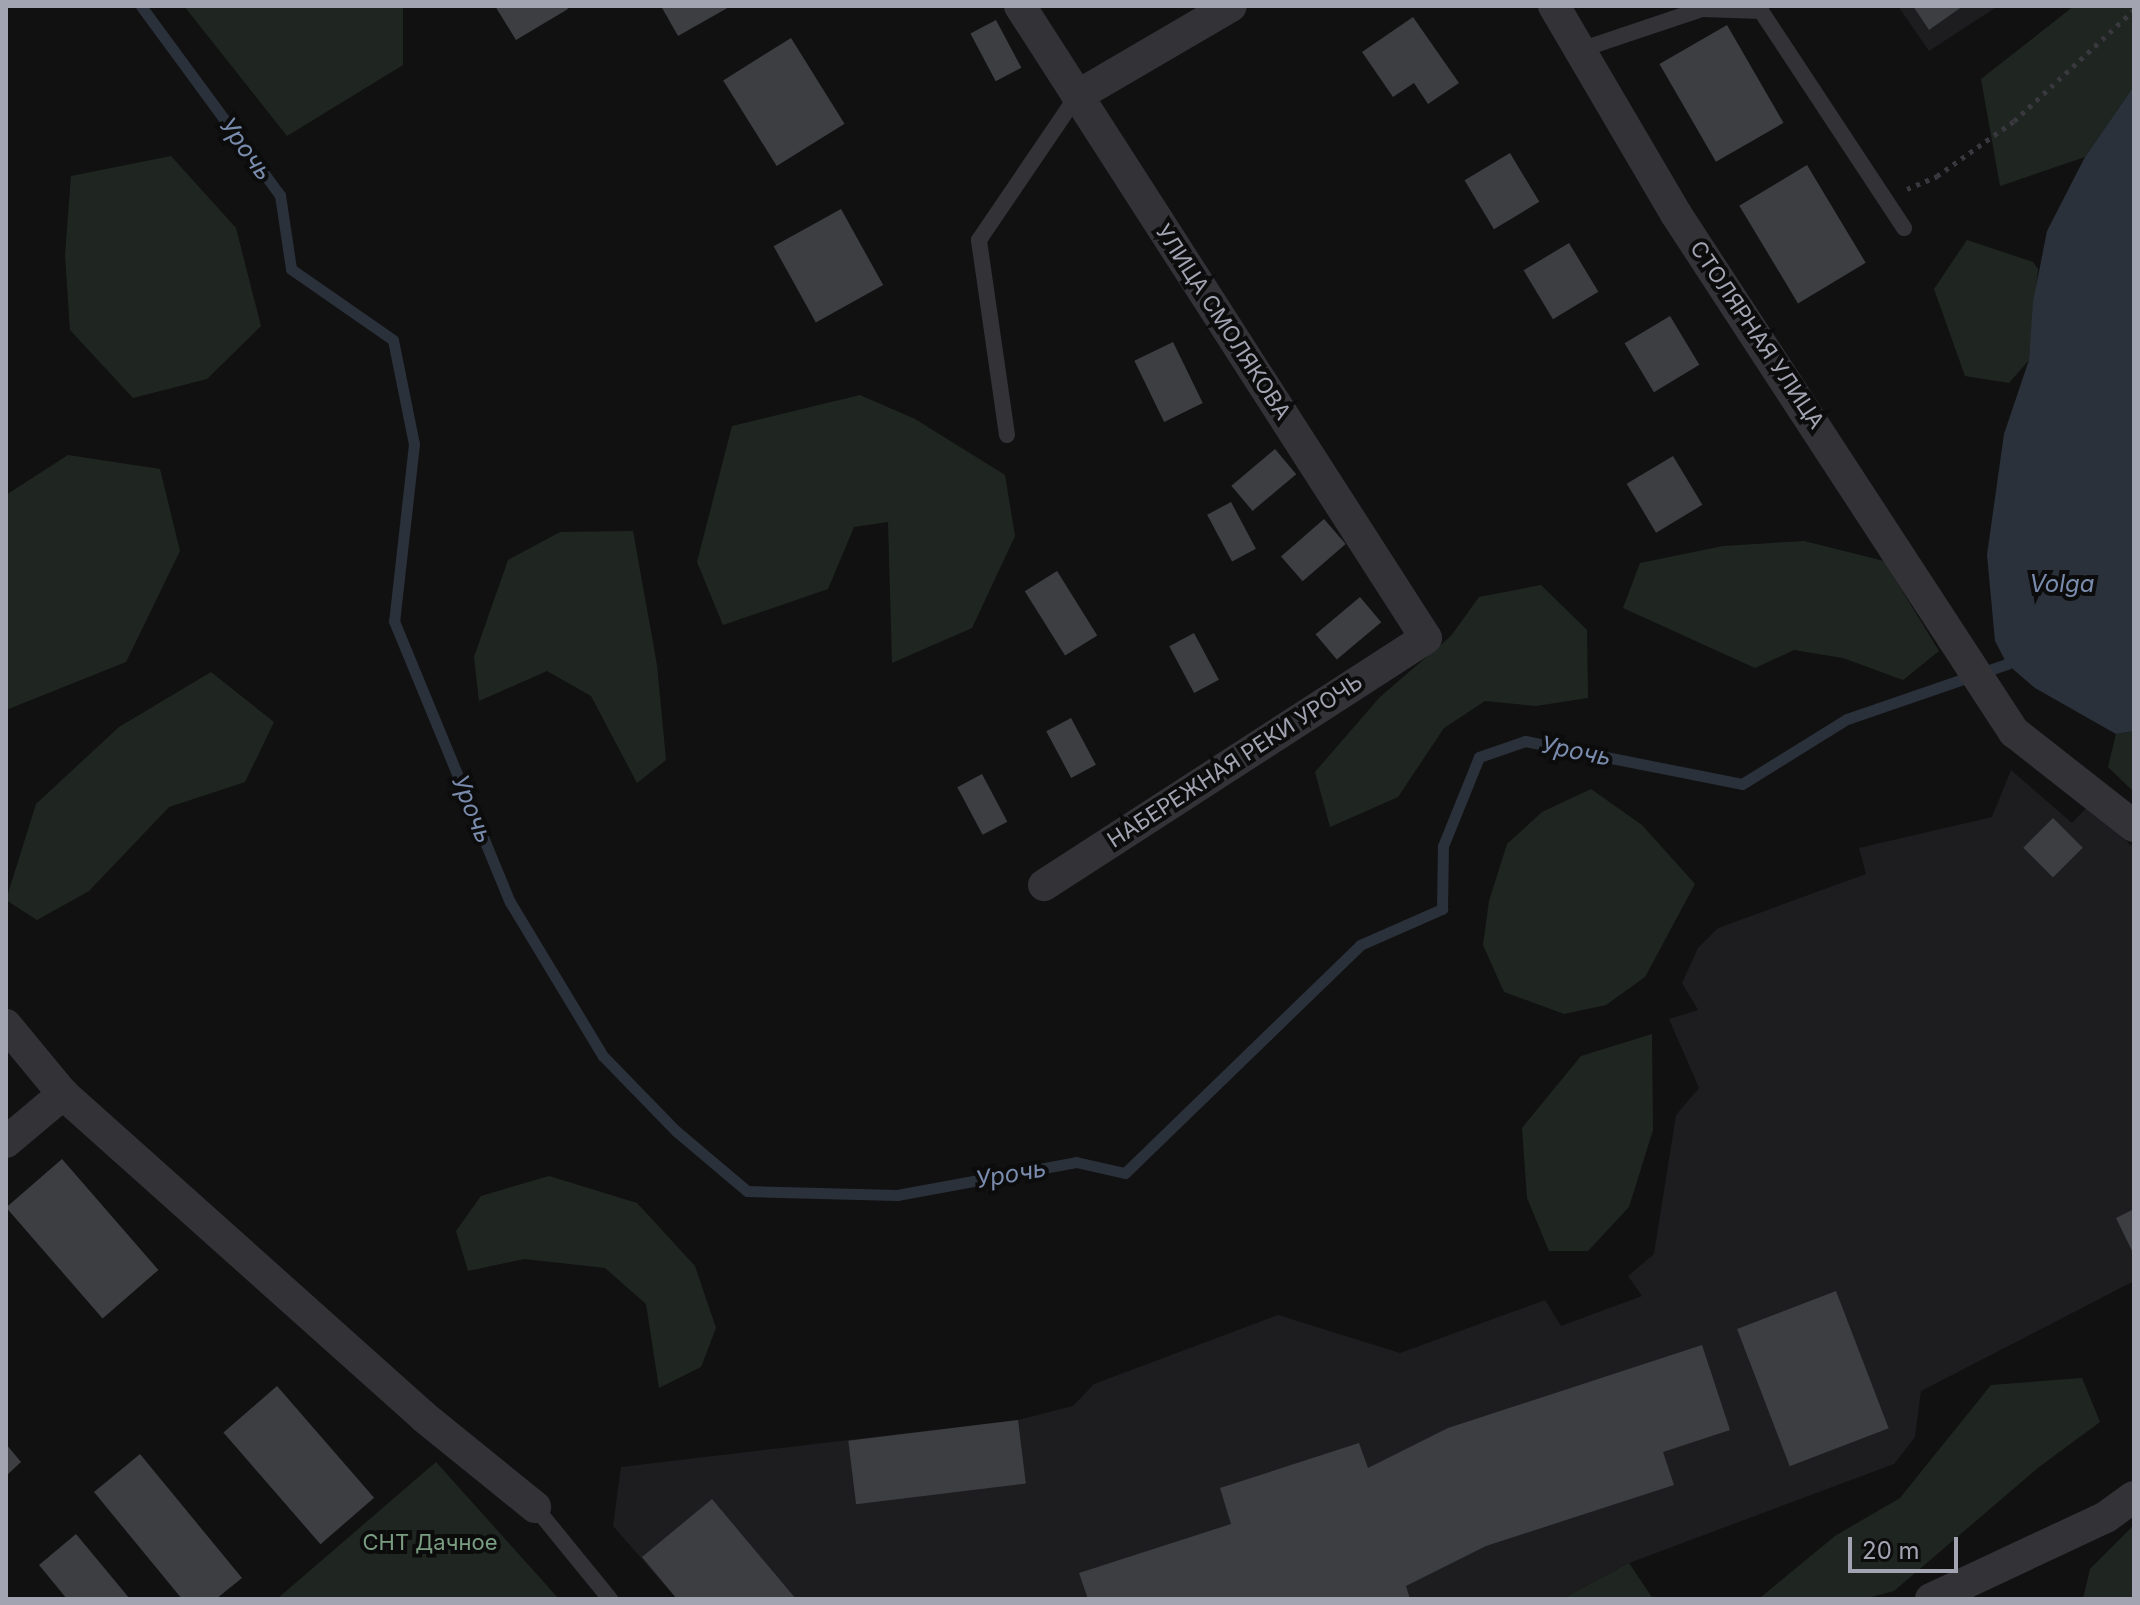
<!DOCTYPE html>
<html>
<head>
<meta charset="utf-8">
<style>
  body { margin:0 }
  #map { position:relative; width:2140px; height:1605px; overflow:hidden; background:#111112; font-family:Inter,sans-serif }
  div>[style] { position:absolute }
  .built>* { inset:0; background:#1d1d1f }
  .green>* { inset:0; background:#1f2621 }
  .water>* { inset:0; background:#2b313a }
  .stream>* { height:11px; margin:-5.5px; padding:0 5.5px; transform-origin:5.5px; border-radius:5.5px; background:#2b313a }
  .building>* { inset:0; background:#3d3e42; transform-origin:0 0 }
  .path>* { height:5px; margin-top:-2.5px; transform-origin:0; background:repeating-linear-gradient(90deg,#38383e 0 4px,transparent 0 10px) }
  .service>* { height:16px; margin:-8px; padding:0 8px; transform-origin:8px; border-radius:8px; background:#323237 }
  .minor>* { height:32px; margin:-16px; padding:0 16px; transform-origin:16px; border-radius:16px; background:#323237 }
  span { translate:-50% -50%; white-space:nowrap; text-align:center; line-height:1.15; -webkit-text-stroke:8px #0c0c0d; paint-order:stroke }
  .street-label { font-size:22px; color:#a2a4b2 }
  .park-label { font-size:22px; color:#7a9d82 }
  .water-label { font-size:24px; color:#7a8cad; font-style:italic }
  .frame { position:absolute; inset:0; border:8px solid #a2a4b2; pointer-events:none }
  .scale { position:absolute; left:1848px; top:1537px; width:110px; height:36px; box-sizing:border-box; border:4px solid #a2a4b2; border-top:0; padding-left:10px; font-size:24px; line-height:28px; white-space:nowrap; color:#a2a4b2; -webkit-text-stroke:6px #0c0c0d; paint-order:stroke }
</style>
</head>
<body>
<div id="map">
  <div class="built">
    <div style="clip-path:polygon(1898px 6px,1998px 6px,1929px 51px)"></div>
    <div style="clip-path:polygon(2011px 770px,2072px 823px,2088px 806px,2134px 848px,2134px 1281px,1921px 1391px,1915px 1437px,1894px 1464px,1629px 1563px,1562px 1599px,677px 1599px,613px 1526px,621px 1467px,1018px 1420px,1073px 1406px,1094px 1384px,1278px 1315px,1400px 1353px,1545px 1300px,1561px 1326px,1642px 1296px,1628px 1276px,1654px 1254px,1676px 1115px,1699px 1088px,1669px 1019px,1698px 1010px,1682px 983px,1698px 948px,1718px 928px,1866px 874px,1859px 848px,1992px 817px)"></div>
  </div>
  <div class="green">
    <div style="clip-path:polygon(184px 6px,403px 6px,403px 65px,287px 136px)"></div>
    <div style="clip-path:polygon(2074px 6px,2134px 6px,2134px 86px,2085px 157px,2000px 186px,1981px 79px)"></div>
    <div style="clip-path:polygon(171px 156px,236px 228px,261px 326px,207px 379px,133px 398px,70px 330px,65px 255px,71px 176px)"></div>
    <div style="clip-path:polygon(1967px 240px,2033px 262px,2038px 269px,2029px 360px,2009px 383px,1965px 376px,1934px 289px)"></div>
    <div style="clip-path:polygon(860px 395px,915px 419px,1005px 475px,1015px 536px,972px 628px,892px 663px,888px 522px,854px 527px,828px 589px,723px 625px,697px 562px,732px 426px)"></div>
    <div style="clip-path:polygon(68px 455px,160px 469px,180px 551px,126px 662px,6px 710px,6px 495px)"></div>
    <div style="clip-path:polygon(633px 531px,657px 665px,666px 760px,637px 783px,591px 696px,547px 671px,479px 701px,474px 657px,508px 560px,560px 532px)"></div>
    <div style="clip-path:polygon(1804px 541px,1884px 561px,1939px 651px,1903px 680px,1843px 658px,1794px 650px,1755px 668px,1623px 608px,1640px 563px,1723px 546px)"></div>
    <div style="clip-path:polygon(1541px 585px,1587px 630px,1588px 698px,1536px 706px,1485px 701px,1444px 728px,1398px 797px,1330px 827px,1315px 772px,1380px 697px,1451px 636px,1479px 597px)"></div>
    <div style="clip-path:polygon(211px 672px,274px 722px,245px 782px,169px 807px,89px 891px,37px 920px,6px 900px,36px 804px,119px 727px)"></div>
    <div style="clip-path:polygon(2134px 731px,2134px 792px,2108px 767px,2116px 734px)"></div>
    <div style="clip-path:polygon(1591px 789px,1642px 825px,1695px 884px,1645px 977px,1606px 1005px,1564px 1014px,1504px 992px,1483px 945px,1489px 901px,1507px 844px,1542px 812px)"></div>
    <div style="clip-path:polygon(1652px 1034px,1653px 1130px,1629px 1207px,1588px 1251px,1549px 1251px,1527px 1198px,1522px 1128px,1581px 1056px)"></div>
    <div style="clip-path:polygon(549px 1176px,637px 1203px,695px 1266px,716px 1328px,701px 1367px,659px 1388px,646px 1304px,605px 1268px,524px 1259px,468px 1271px,456px 1231px,481px 1196px)"></div>
    <div style="clip-path:polygon(2082px 1378px,2100px 1422px,2039px 1467px,1894px 1591px,1863px 1599px,1761px 1597px,1835px 1536px,1900px 1498px,1991px 1385px)"></div>
    <div style="clip-path:polygon(436px 1462px,559px 1599px,277px 1599px)"></div>
    <div style="clip-path:polygon(2134px 1525px,2134px 1599px,2083px 1599px,2090px 1569px)"></div>
    <div style="clip-path:polygon(1629px 1563px,1653px 1599px,1562px 1599px)"></div>
  </div>
  <div class="water">
    <div style="clip-path:polygon(2134px 86px,2134px 731px,2116px 734px,2035px 688px,2007px 664px,1995px 641px,1987px 555px,2004px 434px,2029px 360px,2033px 302px,2047px 231px,2085px 157px)"></div>
  </div>
  <div class="stream">
    <div style="left:141px;top:6px;width:235px;rotate:53.7deg"></div>
    <div style="left:280px;top:195px;width:75px;rotate:81.5deg"></div>
    <div style="left:291px;top:269px;width:124px;rotate:34.8deg"></div>
    <div style="left:393px;top:340px;width:106px;rotate:78.6deg"></div>
    <div style="left:414px;top:444px;width:178px;rotate:96.4deg"></div>
    <div style="left:394px;top:621px;width:304px;rotate:67.6deg"></div>
    <div style="left:510px;top:902px;width:180px;rotate:58.9deg"></div>
    <div style="left:603px;top:1056px;width:105px;rotate:45.8deg"></div>
    <div style="left:676px;top:1131px;width:93px;rotate:40.2deg"></div>
    <div style="left:747px;top:1191px;width:150px;rotate:1.5deg"></div>
    <div style="left:897px;top:1195px;width:182px;rotate:-10.4deg"></div>
    <div style="left:1076px;top:1162px;width:50px;rotate:12.7deg"></div>
    <div style="left:1125px;top:1173px;width:327px;rotate:-44.1deg"></div>
    <div style="left:1360px;top:945px;width:90px;rotate:-23.7deg"></div>
    <div style="left:1442px;top:909px;width:63px;rotate:-89.1deg"></div>
    <div style="left:1443px;top:846px;width:96px;rotate:-68deg"></div>
    <div style="left:1479px;top:757px;width:49px;rotate:-19.2deg"></div>
    <div style="left:1525px;top:741px;width:221px;rotate:11.2deg"></div>
    <div style="left:1742px;top:784px;width:123px;rotate:-31.8deg"></div>
    <div style="left:1847px;top:719px;width:169px;rotate:-19deg"></div>
    <div style="left:2007px;top:664px;width:12px;rotate:-55deg"></div>
  </div>
  <div class="building">
    <div style="clip-path:polygon(495px 6px,566px 6px,568px 9px,516px 40px)"></div>
    <div style="clip-path:polygon(661px 6px,731px 6px,678px 36px)"></div>
    <div style="clip-path:polygon(1913px 6px,1963px 6px,1929px 30px)"></div>
    <div style="clip-path:polygon(1413px 17px,1459px 83px,1428px 104px,1414px 83px,1393px 97px,1362px 52px)"></div>
    <div style="left:996px;top:20px;width:54px;height:29px;rotate:62deg"></div>
    <div style="left:1727px;top:25px;width:113px;height:78px;rotate:60deg"></div>
    <div style="left:791px;top:38px;width:101px;height:80px;rotate:58deg"></div>
    <div style="left:1510px;top:153px;width:57px;height:53px;rotate:59deg"></div>
    <div style="left:1807px;top:165px;width:114px;height:79px;rotate:59deg"></div>
    <div style="left:841px;top:209px;width:87px;height:77px;rotate:61deg"></div>
    <div style="left:1569px;top:243px;width:57px;height:53px;rotate:59deg"></div>
    <div style="left:1670px;top:316px;width:57px;height:53px;rotate:59deg"></div>
    <div style="left:1173px;top:342px;width:68px;height:43px;rotate:64deg"></div>
    <div style="left:1275px;top:449px;width:33px;height:57px;rotate:50deg"></div>
    <div style="left:1673px;top:456px;width:57px;height:54px;rotate:59deg"></div>
    <div style="left:1231px;top:502px;width:53px;height:27px;rotate:62deg"></div>
    <div style="left:1324px;top:519px;width:33px;height:57px;rotate:49deg"></div>
    <div style="left:1057px;top:571px;width:76px;height:38px;rotate:58deg"></div>
    <div style="left:1360px;top:597px;width:33px;height:58px;rotate:50deg"></div>
    <div style="left:1194px;top:633px;width:53px;height:28px;rotate:62deg"></div>
    <div style="left:1071px;top:718px;width:53px;height:28px;rotate:62deg"></div>
    <div style="left:982px;top:774px;width:54px;height:28px;rotate:62deg"></div>
    <div style="left:2053px;top:818px;width:42px;height:42px;rotate:45deg"></div>
    <div style="left:62px;top:1159px;width:147px;height:74px;rotate:49deg"></div>
    <div style="clip-path:polygon(2134px 1209px,2134px 1255px,2116px 1218px)"></div>
    <div style="left:1836px;top:1291px;width:147px;height:106px;rotate:69deg"></div>
    <div style="clip-path:polygon(1702px 1345px,1730px 1430px,1663px 1452px,1674px 1485px,1486px 1546px,1406px 1586px,1410px 1599px,1088px 1599px,1079px 1573px,1231px 1524px,1220px 1488px,1359px 1443px,1368px 1468px,1448px 1428px)"></div>
    <div style="left:277px;top:1386px;width:148px;height:71px;rotate:49deg"></div>
    <div style="left:1018px;top:1420px;width:64px;height:171px;rotate:83deg"></div>
    <div style="clip-path:polygon(6px 1444px,21px 1462px,6px 1476px)"></div>
    <div style="clip-path:polygon(140px 1454px,242px 1578px,216px 1599px,182px 1599px,94px 1492px)"></div>
    <div style="clip-path:polygon(712px 1499px,796px 1599px,677px 1599px,642px 1557px)"></div>
    <div style="clip-path:polygon(76px 1534px,130px 1599px,67px 1599px,39px 1565px)"></div>
  </div>
  <div class="path">
    <div style="left:1907px;top:189px;width:33px;rotate:-23deg"></div>
    <div style="left:1937px;top:176px;width:95px;rotate:-35.5deg"></div>
    <div style="left:2014px;top:121px;width:163px;rotate:-42.8deg"></div>
  </div>
  <div class="service">
    <div style="left:1580px;top:50px;width:129px;rotate:-18.6deg"></div>
    <div style="left:1702px;top:9px;width:59px;rotate:1.9deg"></div>
    <div style="left:1761px;top:11px;width:260px;rotate:56.6deg"></div>
    <div style="left:1007px;top:435px;width:197px;rotate:-98.2deg"></div>
    <div style="left:979px;top:240px;width:174px;rotate:-55.8deg"></div>
    <div style="left:535px;top:1507px;width:119px;rotate:50.8deg"></div>
  </div>
  <div class="minor">
    <div style="left:1020px;top:6px;width:751px;rotate:57.28deg"></div>
    <div style="left:1426px;top:638px;width:455px;rotate:147.1deg"></div>
    <div style="left:1554px;top:6px;width:241px;rotate:59.6deg"></div>
    <div style="left:1676px;top:214px;width:619px;rotate:56.88deg"></div>
    <div style="left:2014px;top:732px;width:152px;rotate:38.1deg"></div>
    <div style="left:1077px;top:96px;width:178px;rotate:-30.3deg"></div>
    <div style="left:6px;top:1025px;width:89px;rotate:50.4deg"></div>
    <div style="left:63px;top:1094px;width:484px;rotate:41.8deg"></div>
    <div style="left:424px;top:1417px;width:143px;rotate:39deg"></div>
    <div style="left:6px;top:1142px;width:75px;rotate:-40.1deg"></div>
    <div style="left:1931px;top:1599px;width:193px;rotate:-25.1deg"></div>
    <div style="left:2106px;top:1517px;width:34px;rotate:-36deg"></div>
  </div>
  <div class="street-label">
    <span style="left:1223px;top:322px;rotate:57deg">УЛИЦА СМОЛЯКОВА</span>
    <span style="left:1757px;top:335px;rotate:56deg">СТОЛЯРНАЯ УЛИЦА</span>
    <span style="left:1235px;top:761px;rotate:-33deg">НАБЕРЕЖНАЯ РЕКИ УРОЧЬ</span>
  </div>
  <div class="park-label">
    <span style="left:430px;top:1543px">СНТ Дачное</span>
  </div>
  <div class="water-label">
    <span style="left:246px;top:149px;rotate:54deg">Урочь</span>
    <span style="left:2062px;top:584px">Volga</span>
    <span style="left:1576px;top:751px;rotate:11deg">Урочь</span>
    <span style="left:472px;top:809px;rotate:68deg">Урочь</span>
    <span style="left:1011px;top:1174px;rotate:-10deg">Урочь</span>
  </div>
  <div class="frame"></div>
  <div class="scale">20 m</div>
</div>
</body>
</html>
